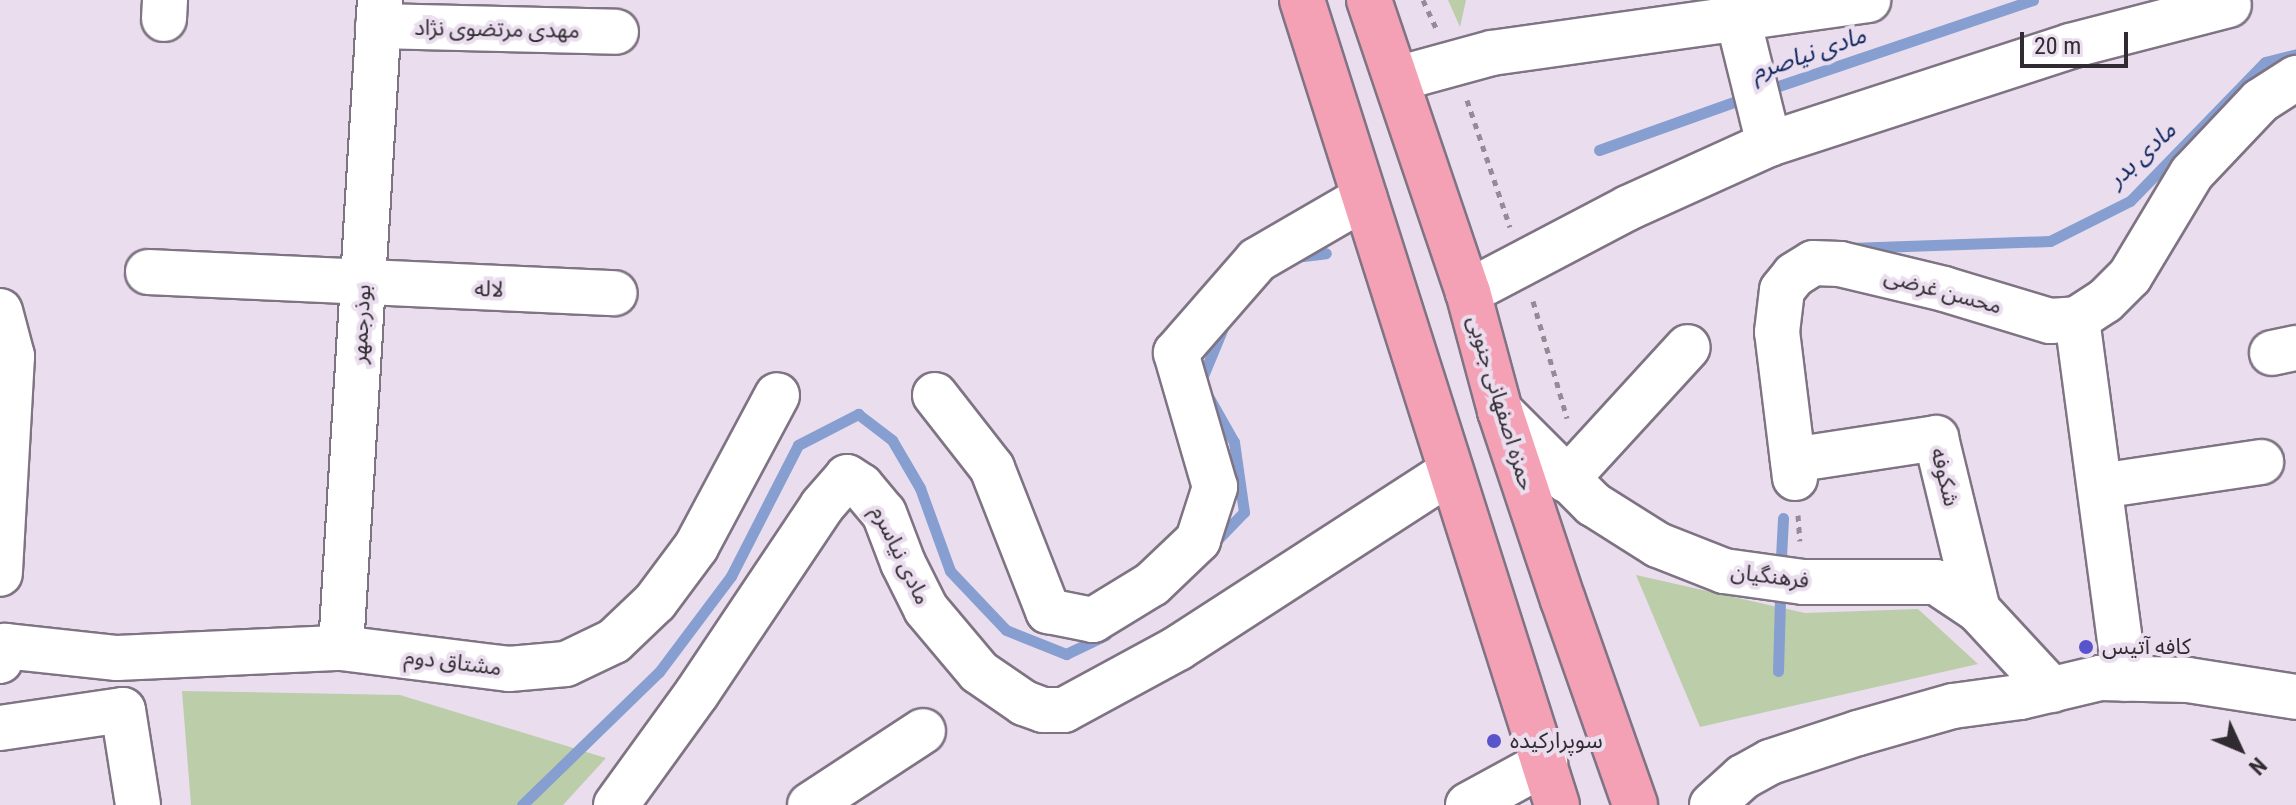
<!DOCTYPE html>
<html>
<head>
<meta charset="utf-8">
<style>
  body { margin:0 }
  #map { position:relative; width:2296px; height:805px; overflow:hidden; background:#eaddee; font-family:"Roboto Condensed","Noto Sans Arabic",sans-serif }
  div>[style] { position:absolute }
  .green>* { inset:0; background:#bccdaa }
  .stream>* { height:11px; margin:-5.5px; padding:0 5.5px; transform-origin:5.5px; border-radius:5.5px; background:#869ed0 }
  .path>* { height:5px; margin-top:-2.5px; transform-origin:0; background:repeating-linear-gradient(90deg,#948b97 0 6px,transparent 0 12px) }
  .roads { filter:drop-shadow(2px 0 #7f7483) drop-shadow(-2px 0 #7f7483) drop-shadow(0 2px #7f7483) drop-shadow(0 -2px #7f7483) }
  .minor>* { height:44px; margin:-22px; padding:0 22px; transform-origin:22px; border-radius:22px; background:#fff }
  .major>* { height:44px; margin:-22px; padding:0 22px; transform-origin:22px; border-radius:22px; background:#f4a1b5 }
  .dots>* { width:22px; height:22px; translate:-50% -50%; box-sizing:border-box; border:4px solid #eaddee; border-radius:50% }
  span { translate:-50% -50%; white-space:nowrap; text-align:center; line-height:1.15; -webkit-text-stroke:8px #eaddee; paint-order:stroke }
  .street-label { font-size:22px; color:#302b31 }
  .poi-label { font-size:22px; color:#302b31 }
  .left { translate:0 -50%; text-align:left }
  .water-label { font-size:24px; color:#0e2660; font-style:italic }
  .north { position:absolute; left:2200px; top:709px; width:80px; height:80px; -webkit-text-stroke:6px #eaddee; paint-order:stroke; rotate:134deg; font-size:22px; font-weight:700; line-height:32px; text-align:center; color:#302b31 }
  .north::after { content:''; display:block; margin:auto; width:28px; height:36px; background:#302b31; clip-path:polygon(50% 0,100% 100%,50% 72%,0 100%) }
  .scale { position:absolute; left:2020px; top:32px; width:108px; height:36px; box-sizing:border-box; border:4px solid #302b31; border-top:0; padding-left:10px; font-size:24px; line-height:28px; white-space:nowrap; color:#302b31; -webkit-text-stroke:6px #eaddee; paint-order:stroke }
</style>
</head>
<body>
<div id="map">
  <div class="green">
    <div style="clip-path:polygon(1448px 0,1466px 0,1460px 27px)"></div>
    <div style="clip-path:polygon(1636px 575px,1805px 613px,1918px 609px,1978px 664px,1700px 727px)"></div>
    <div style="clip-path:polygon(182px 691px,400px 695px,606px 758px,563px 805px,191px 805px)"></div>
  </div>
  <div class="stream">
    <div style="left:1764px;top:91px;width:284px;rotate:-18.7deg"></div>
    <div style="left:1599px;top:150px;width:158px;rotate:-19.6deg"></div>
    <div style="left:1850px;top:248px;width:200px;rotate:-2deg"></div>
    <div style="left:2050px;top:241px;width:89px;rotate:-26.6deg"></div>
    <div style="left:2130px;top:201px;width:194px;rotate:-45.8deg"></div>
    <div style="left:2265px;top:62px;width:32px;rotate:-14deg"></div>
    <div style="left:1295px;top:257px;width:31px;rotate:-7deg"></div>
    <div style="left:1200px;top:383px;width:63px;rotate:-67.5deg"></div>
    <div style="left:1209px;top:398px;width:51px;rotate:60.4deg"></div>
    <div style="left:1234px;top:442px;width:71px;rotate:81.9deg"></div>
    <div style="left:1244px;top:512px;width:45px;rotate:134.1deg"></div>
    <div style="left:1781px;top:557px;width:39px;rotate:-87deg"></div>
    <div style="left:1778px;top:671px;width:70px;rotate:-88.4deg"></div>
    <div style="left:522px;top:805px;width:191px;rotate:-44.2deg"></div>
    <div style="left:659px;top:672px;width:120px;rotate:-53.1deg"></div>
    <div style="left:731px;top:576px;width:147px;rotate:-62.9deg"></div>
    <div style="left:798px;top:445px;width:68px;rotate:-27.3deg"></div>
    <div style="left:858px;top:414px;width:43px;rotate:37.4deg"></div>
    <div style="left:892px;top:440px;width:56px;rotate:59.7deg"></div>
    <div style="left:920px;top:488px;width:88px;rotate:70.1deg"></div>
    <div style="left:950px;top:571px;width:81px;rotate:46.5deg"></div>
    <div style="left:1006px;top:630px;width:65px;rotate:21.8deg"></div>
    <div style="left:1066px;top:654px;width:44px;rotate:-25.4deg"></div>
  </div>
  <div class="path">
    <div style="left:1423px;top:0;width:31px;rotate:65deg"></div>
    <div style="left:1467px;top:100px;width:134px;rotate:71.3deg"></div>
    <div style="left:1533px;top:301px;width:122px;rotate:73.8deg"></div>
    <div style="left:1798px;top:515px;width:26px;rotate:86deg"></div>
  </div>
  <div class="roads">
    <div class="minor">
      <div style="left:164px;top:19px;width:19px;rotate:-87deg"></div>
      <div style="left:1738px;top:19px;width:129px;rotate:76.1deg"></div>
      <div style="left:378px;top:26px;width:238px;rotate:1.4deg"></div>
      <div style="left:1397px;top:79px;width:98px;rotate:-15.3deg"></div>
      <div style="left:1492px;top:53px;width:380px;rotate:-8deg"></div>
      <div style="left:148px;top:272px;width:467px;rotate:2.6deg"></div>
      <div style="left:1468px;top:292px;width:181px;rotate:-27.7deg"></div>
      <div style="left:1628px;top:208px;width:155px;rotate:-24.4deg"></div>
      <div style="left:1769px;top:144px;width:317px;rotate:-18deg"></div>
      <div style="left:2070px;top:46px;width:164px;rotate:-14.5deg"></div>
      <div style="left:0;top:311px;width:47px;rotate:75.1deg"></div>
      <div style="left:12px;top:356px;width:218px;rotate:93.2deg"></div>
      <div style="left:2077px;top:319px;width:363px;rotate:82.4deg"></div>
      <div style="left:2272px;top:353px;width:25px;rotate:-12deg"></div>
      <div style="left:935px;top:395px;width:93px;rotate:52deg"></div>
      <div style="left:992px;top:468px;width:154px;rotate:68.6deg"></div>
      <div style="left:1048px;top:611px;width:46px;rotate:11.3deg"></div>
      <div style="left:1093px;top:620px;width:69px;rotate:-31.4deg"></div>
      <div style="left:1152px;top:584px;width:64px;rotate:-43.7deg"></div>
      <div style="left:1198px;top:540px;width:56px;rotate:-72.2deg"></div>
      <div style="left:1215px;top:487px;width:140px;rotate:-106.2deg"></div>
      <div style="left:1176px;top:353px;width:123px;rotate:-48.9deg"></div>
      <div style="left:1257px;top:260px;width:124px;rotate:-30.1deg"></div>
      <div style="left:1500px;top:411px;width:132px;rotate:45deg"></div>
      <div style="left:1593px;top:504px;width:77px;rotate:32.2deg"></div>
      <div style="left:1658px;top:545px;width:71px;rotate:21.5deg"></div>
      <div style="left:1724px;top:571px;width:80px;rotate:7.9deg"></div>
      <div style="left:1803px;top:582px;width:133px"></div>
      <div style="left:1936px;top:582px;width:50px;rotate:33.7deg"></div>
      <div style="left:1978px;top:610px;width:109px;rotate:47.2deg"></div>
      <div style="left:1793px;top:460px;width:145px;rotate:-8.7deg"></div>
      <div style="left:1936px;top:438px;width:177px;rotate:76.3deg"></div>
      <div style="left:1795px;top:478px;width:147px;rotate:-97deg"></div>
      <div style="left:1777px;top:332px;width:42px;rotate:-83.2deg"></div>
      <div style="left:1782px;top:290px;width:19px;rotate:-51deg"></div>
      <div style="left:1794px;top:275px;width:22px;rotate:-32deg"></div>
      <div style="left:1813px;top:263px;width:27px;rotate:2deg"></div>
      <div style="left:1840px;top:264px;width:107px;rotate:13.5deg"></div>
      <div style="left:1944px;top:289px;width:111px;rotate:16.8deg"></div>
      <div style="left:2050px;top:321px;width:27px;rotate:-4deg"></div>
      <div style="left:2077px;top:319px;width:33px;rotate:-33deg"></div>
      <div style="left:2105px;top:301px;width:35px;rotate:-45deg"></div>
      <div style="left:2130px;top:276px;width:120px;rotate:-59deg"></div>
      <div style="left:2192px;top:173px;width:99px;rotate:-46.6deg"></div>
      <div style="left:2260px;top:101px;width:43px;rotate:-32.6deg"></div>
      <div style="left:1566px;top:480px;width:180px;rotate:-47.5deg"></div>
      <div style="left:2100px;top:486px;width:163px;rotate:-8.5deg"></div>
      <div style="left:341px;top:648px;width:649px;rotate:-86.56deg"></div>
      <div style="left:0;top:661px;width:16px;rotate:-72deg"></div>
      <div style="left:5px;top:646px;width:113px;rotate:6.1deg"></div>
      <div style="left:117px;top:658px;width:224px;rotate:-2.6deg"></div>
      <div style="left:341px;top:648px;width:169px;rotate:7.1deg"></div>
      <div style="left:509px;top:669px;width:57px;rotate:-5deg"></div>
      <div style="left:566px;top:664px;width:53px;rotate:-25.6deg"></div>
      <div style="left:614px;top:641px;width:57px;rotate:-43.6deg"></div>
      <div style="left:655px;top:602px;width:69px;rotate:-53.3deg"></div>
      <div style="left:696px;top:547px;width:172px;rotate:-61.9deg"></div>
      <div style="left:0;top:728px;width:124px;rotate:-8.3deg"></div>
      <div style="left:123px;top:710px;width:96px;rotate:81deg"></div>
      <div style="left:616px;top:805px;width:138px;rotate:-54.1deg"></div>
      <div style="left:697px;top:693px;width:225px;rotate:-56.2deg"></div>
      <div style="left:822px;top:506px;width:38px;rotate:-49deg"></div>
      <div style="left:847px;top:477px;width:17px;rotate:33deg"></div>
      <div style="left:861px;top:486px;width:35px;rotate:50deg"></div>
      <div style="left:884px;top:513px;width:53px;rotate:69.2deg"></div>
      <div style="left:903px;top:563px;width:51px;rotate:63.4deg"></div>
      <div style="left:926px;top:609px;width:82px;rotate:49.9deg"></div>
      <div style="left:979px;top:672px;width:55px;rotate:34.6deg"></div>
      <div style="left:1024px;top:703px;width:20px;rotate:20deg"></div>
      <div style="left:1043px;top:710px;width:21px"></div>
      <div style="left:1064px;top:710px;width:130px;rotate:-28.5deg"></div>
      <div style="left:1178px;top:648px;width:324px;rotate:-32.9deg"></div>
      <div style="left:810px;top:805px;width:135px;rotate:-33.2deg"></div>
      <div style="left:1468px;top:805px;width:88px;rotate:-28.6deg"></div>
      <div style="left:1712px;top:805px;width:42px;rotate:-42.1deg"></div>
      <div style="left:1743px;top:777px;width:31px;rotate:-29deg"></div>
      <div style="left:1770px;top:762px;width:93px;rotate:-18.2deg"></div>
      <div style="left:1858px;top:733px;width:99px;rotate:-15.9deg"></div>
      <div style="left:1953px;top:706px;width:68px;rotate:-7.7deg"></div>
      <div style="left:2020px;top:697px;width:82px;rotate:-13.4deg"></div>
      <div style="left:2100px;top:678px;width:88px;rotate:1.3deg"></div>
      <div style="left:2188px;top:680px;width:109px;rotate:8.9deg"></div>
    </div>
    <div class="major">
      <div style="left:1302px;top:0;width:844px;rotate:72.42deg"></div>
      <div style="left:1369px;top:0;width:308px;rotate:71.3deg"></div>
      <div style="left:1468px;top:292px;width:123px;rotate:74.9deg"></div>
      <div style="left:1500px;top:411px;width:199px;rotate:71.6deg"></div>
      <div style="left:1563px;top:600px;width:217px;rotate:70.6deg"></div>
    </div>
  </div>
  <div class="dots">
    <div style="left:2086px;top:647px;background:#5854cb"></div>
    <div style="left:1494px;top:741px;background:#5854cb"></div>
  </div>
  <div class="street-label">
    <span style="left:497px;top:29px;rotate:1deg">مهدی مرتضوی نژاد</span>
    <span style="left:489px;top:289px;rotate:2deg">لاله</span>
    <span style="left:1943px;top:291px;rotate:15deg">محسن غرضی</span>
    <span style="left:361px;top:324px;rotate:-87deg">بوذرجمهر</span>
    <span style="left:1501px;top:403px;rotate:73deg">حمزه اصفهانی جنوبی</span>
    <span style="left:1945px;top:477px;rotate:76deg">شکوفه</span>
    <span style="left:901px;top:555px;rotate:64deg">مادی نیاسرم</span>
    <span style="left:1770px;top:576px;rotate:7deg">فرهنگیان</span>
    <span style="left:453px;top:662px;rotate:7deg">مشتاق دوم</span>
  </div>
  <div class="poi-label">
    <span class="left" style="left:2102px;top:647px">کافه آتیس</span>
    <span class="left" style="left:1510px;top:741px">سوپرارکیده</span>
  </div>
  <div class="water-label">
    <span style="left:1809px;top:54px;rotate:-19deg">مادی نیاصرم</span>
    <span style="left:2142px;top:155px;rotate:-43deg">مادی بدر</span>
  </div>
  <div class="north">N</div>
  <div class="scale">20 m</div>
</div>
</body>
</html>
